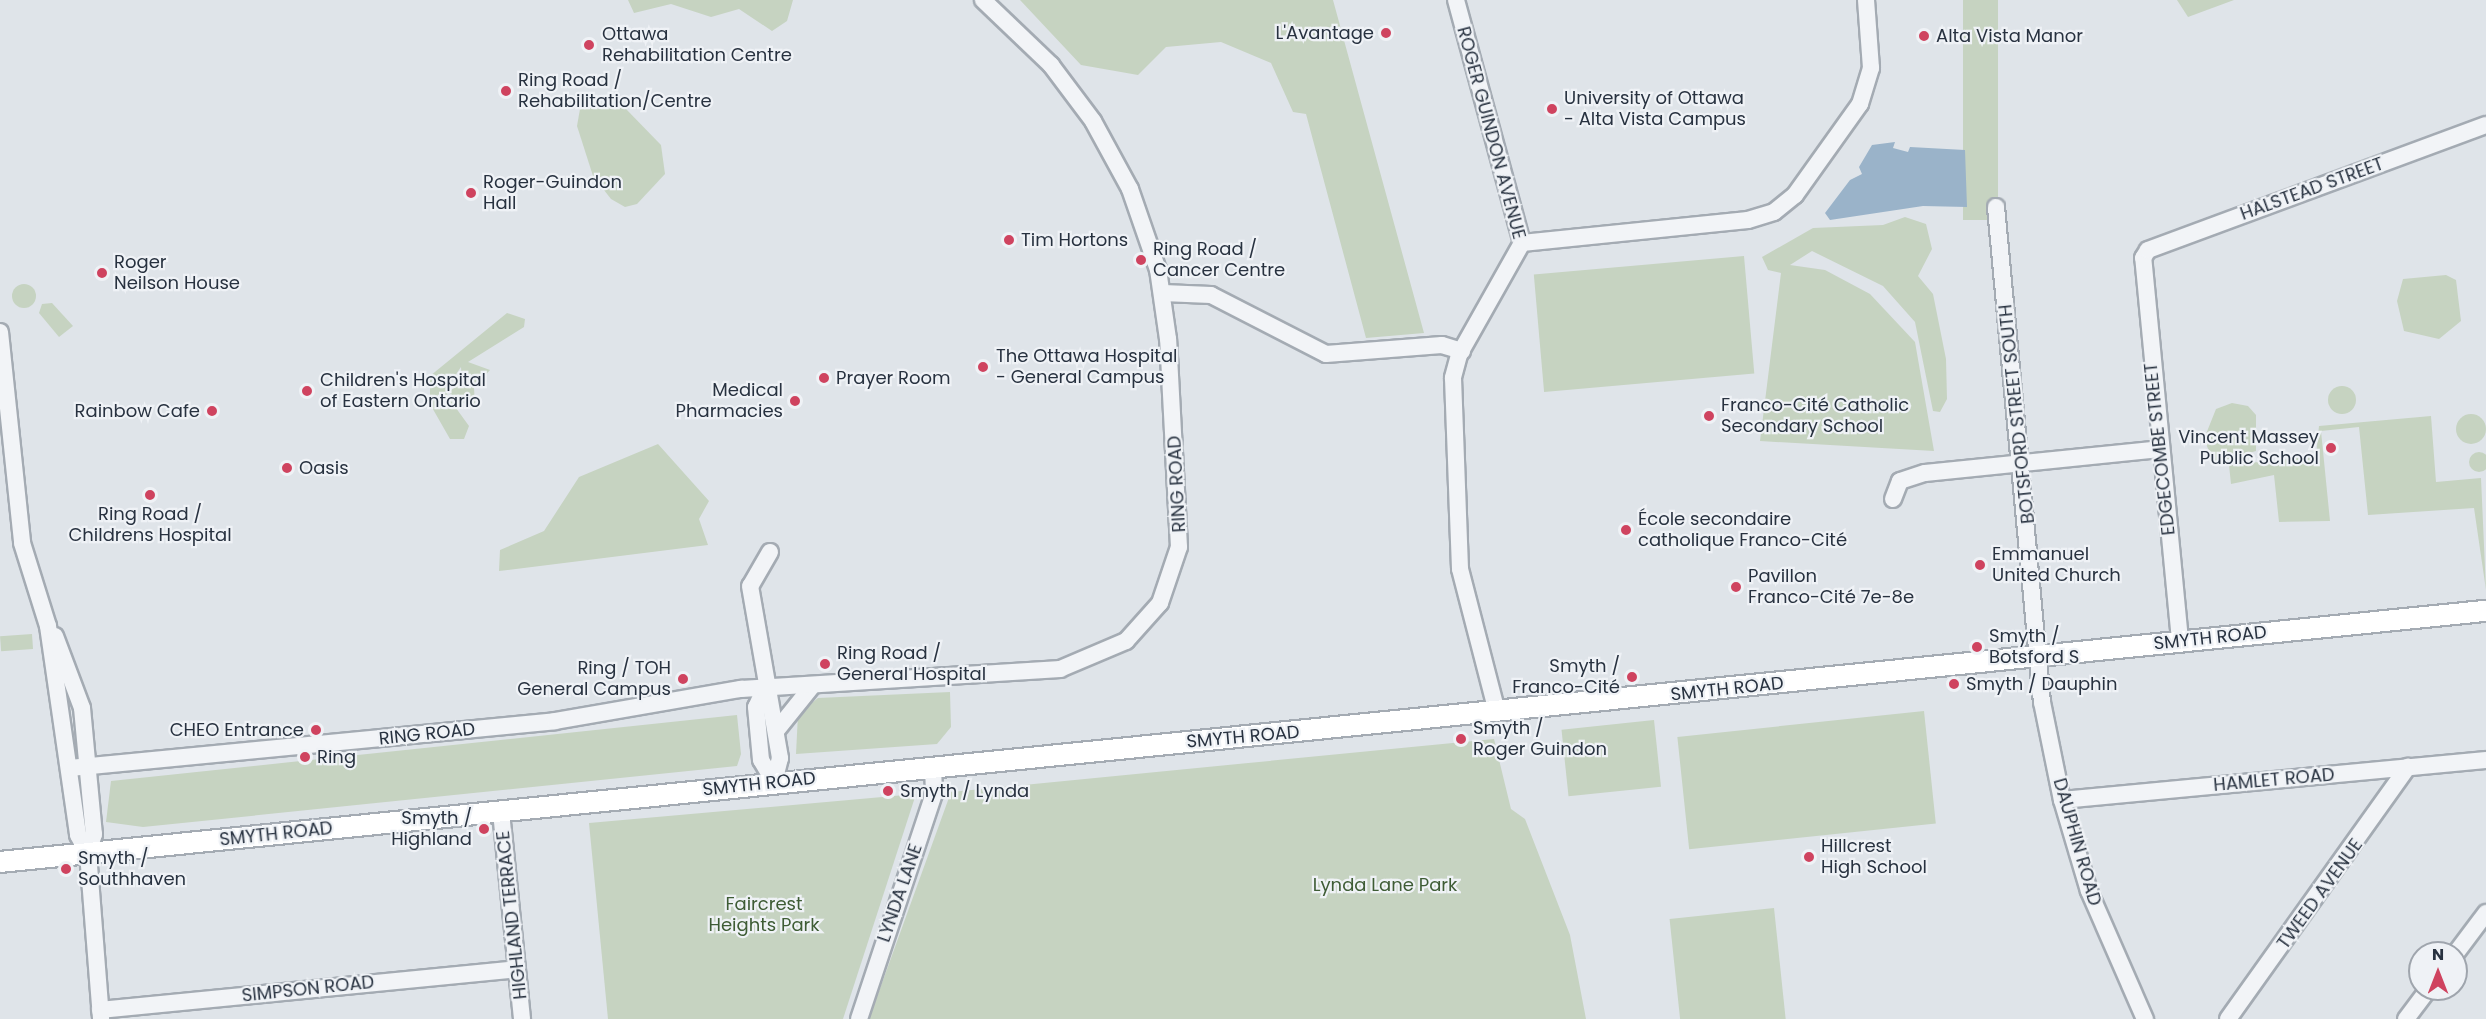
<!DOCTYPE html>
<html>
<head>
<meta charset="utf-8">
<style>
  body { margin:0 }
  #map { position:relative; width:2486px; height:1019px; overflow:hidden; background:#dfe4e9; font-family:Poppins,sans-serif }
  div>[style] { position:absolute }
  .green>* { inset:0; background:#c6d3c1; transform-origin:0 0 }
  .round { border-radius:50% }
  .water>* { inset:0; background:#9ab3c9 }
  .roads { filter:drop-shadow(2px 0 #a4abb3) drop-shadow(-2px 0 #a4abb3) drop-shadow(0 2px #a4abb3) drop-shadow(0 -2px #a4abb3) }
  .minor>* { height:16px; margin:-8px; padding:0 8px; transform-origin:8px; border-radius:8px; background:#f2f4f7 }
  .major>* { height:20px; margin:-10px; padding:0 10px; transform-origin:10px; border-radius:10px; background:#fff }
  .dots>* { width:16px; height:16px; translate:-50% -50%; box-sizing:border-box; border:3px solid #eff2f6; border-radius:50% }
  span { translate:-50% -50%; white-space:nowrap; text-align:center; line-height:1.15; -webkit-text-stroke:4.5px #eff2f6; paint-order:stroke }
  .poi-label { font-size:18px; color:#283240 }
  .right { translate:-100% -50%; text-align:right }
  .left { translate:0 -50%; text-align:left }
  .street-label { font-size:18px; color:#283240 }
  .park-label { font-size:18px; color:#3e5c35 }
  .north { position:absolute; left:2408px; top:941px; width:60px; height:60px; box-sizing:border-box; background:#eff2f6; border:2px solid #9fa5ad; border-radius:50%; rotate:0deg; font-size:16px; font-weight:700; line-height:24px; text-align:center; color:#283240 }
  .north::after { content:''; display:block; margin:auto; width:21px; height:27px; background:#cf435f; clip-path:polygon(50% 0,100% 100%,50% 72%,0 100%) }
</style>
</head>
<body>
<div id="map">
  <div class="green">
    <div style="clip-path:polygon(628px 0,793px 0,787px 21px,772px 31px,739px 9px,711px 17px,671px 4px,634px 13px)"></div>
    <div style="clip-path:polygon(1020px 0,1333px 0,1424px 333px,1366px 338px,1306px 114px,1293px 112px,1271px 63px,1221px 42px,1166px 47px,1138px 75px,1081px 65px)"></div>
    <div style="left:1963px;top:0;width:35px;height:220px"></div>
    <div style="clip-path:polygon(2177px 0,2234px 0,2188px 17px)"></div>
    <div style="clip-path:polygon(596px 102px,626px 109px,661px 145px,665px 174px,637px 204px,625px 207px,611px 199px,593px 176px,577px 126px,580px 109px)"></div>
    <div style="clip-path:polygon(1905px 217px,1926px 224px,1932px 249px,1918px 276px,1933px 294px,1946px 359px,1947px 399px,1940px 412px,1933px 411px,1915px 322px,1883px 286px,1812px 251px,1790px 265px,1825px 270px,1870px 294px,1915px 342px,1934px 451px,1760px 441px,1781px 273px,1768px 270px,1762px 257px,1813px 228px,1883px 225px)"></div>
    <div style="left:1744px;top:256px;width:118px;height:211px;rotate:85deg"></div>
    <div style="clip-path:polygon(2446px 275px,2456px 280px,2461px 321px,2439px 339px,2404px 331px,2397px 301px,2403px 279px)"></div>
    <div class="round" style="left:12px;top:284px;width:24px;height:24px"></div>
    <div style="clip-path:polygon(52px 303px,73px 326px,59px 337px,39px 313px,42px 304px)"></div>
    <div style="clip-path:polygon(507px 313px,525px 319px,524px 327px,468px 362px,490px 370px,474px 388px,475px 405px,471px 408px,448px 392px,462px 383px,461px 367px,446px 389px,448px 397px,469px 426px,464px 439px,450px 439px,430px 404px,430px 376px)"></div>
    <div class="round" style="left:2328px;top:386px;width:28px;height:28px"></div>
    <div style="clip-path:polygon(2232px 403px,2248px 406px,2256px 415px,2256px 451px,2214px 463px,2204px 439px,2216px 409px)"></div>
    <div class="round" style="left:2456px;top:414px;width:30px;height:30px"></div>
    <div style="clip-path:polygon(2431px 416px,2436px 482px,2481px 478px,2486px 590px,2474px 508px,2368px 515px,2359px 427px,2321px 431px,2330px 521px,2279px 522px,2274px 475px,2231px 484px,2229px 465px,2316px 456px,2319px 426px)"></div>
    <div style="clip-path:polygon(658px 444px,709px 501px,699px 519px,708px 545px,499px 571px,500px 550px,544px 531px,579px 477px)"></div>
    <div class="round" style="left:2469px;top:452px;width:20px;height:20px"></div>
    <div style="left:32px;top:634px;width:15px;height:32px;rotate:86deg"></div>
    <div style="clip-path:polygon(950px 692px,951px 727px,937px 744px,796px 754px,798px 714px,818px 698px)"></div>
    <div style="left:1924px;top:711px;width:113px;height:248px;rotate:84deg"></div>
    <div style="clip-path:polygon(737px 715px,741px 754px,737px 766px,143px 827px,106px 822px,111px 781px)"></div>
    <div style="left:1654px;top:720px;width:67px;height:93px;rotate:84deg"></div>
    <div style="clip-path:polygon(1494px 739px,1511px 809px,1525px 819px,1570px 935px,1586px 1019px,869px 1019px,951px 792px)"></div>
    <div style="clip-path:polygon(916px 794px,843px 1019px,608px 1019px,589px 823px)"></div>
    <div style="left:1774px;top:908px;width:112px;height:105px;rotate:84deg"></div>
  </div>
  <div class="water">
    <div style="clip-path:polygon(1895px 142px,1893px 148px,1908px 152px,1910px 147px,1965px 150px,1967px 207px,1923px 206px,1830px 220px,1825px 213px,1850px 180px,1862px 174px,1859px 167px,1872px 145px)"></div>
  </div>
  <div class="roads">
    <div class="minor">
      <div style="left:1456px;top:0;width:252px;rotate:74.8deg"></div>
      <div style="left:1522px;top:243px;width:129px;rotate:119.4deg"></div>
      <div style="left:1459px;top:355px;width:24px;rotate:105deg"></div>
      <div style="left:1453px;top:378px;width:191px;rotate:87.9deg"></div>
      <div style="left:1460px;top:569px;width:148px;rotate:75.5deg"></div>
      <div style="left:1996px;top:207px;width:497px;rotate:84.7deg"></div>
      <div style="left:2042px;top:702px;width:100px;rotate:78.5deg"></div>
      <div style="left:2062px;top:800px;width:95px;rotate:73.5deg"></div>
      <div style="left:2089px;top:891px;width:140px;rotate:66.4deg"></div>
      <div style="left:1522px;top:243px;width:227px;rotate:-5.8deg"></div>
      <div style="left:1748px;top:220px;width:27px;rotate:-17deg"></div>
      <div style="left:1774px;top:212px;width:27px;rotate:-39deg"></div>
      <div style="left:1795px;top:195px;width:112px;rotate:-54.5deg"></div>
      <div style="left:1860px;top:104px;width:38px;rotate:-73deg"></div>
      <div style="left:1871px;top:68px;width:68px;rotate:-94.2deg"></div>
      <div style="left:1163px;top:293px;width:48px;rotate:2.4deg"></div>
      <div style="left:1211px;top:295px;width:129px;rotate:27.2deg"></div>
      <div style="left:1326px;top:354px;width:116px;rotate:-4.4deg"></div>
      <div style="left:1442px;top:345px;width:21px;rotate:17deg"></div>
      <div style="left:0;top:332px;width:212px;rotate:84deg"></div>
      <div style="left:22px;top:543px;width:87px;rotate:72.6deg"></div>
      <div style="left:48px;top:626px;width:211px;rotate:81.8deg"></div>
      <div style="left:78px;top:835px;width:21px;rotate:61deg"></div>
      <div style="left:88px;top:853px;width:167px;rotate:85.5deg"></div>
      <div style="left:1893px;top:499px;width:19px;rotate:-69deg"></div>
      <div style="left:1900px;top:481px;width:26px;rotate:-18deg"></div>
      <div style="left:1925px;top:473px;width:236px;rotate:-5.8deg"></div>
      <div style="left:770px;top:552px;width:39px;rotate:120deg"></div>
      <div style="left:750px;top:586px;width:175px;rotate:80.1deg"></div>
      <div style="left:780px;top:758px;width:25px;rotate:104deg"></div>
      <div style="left:55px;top:636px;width:77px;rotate:69.4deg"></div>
      <div style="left:82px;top:708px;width:127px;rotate:84.6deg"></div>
      <div style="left:94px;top:834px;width:20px;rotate:108deg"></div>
      <div style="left:2180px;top:640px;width:384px;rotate:-95.5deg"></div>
      <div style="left:2143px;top:258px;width:9px;rotate:-58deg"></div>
      <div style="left:2148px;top:250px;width:360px;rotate:-20.3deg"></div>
      <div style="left:765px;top:688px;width:21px;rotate:115deg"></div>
      <div style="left:756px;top:707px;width:53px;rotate:84.6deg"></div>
      <div style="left:761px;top:760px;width:26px;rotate:59deg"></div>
      <div style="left:776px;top:731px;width:59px;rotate:-51.2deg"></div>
      <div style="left:70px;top:768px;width:487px;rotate:-5.5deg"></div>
      <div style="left:555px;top:721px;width:189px;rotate:-9.8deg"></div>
      <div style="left:741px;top:689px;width:320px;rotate:-3.6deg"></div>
      <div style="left:1060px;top:669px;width:72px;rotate:-23deg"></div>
      <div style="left:1126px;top:641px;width:51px;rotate:-48.2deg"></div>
      <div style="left:1160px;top:603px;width:59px;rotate:-71.3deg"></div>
      <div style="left:1179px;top:547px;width:208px;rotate:-93deg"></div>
      <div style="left:1168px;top:339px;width:70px;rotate:-98.2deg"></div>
      <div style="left:1158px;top:270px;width:86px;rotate:-109.1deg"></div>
      <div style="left:1130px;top:189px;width:77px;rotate:-118.6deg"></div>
      <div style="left:1093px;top:121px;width:70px;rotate:-126.9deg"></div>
      <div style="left:1051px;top:65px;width:94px;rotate:-136.3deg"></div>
      <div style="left:2062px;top:800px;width:426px;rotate:-5.4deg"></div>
      <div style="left:501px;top:812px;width:208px;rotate:84.2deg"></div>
      <div style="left:2456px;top:953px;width:50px;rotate:-53.1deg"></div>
      <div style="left:100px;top:1010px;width:418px;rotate:-5.6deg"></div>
      <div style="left:859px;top:1019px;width:237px;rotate:-71.6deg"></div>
      <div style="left:934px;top:794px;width:28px;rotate:-92deg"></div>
      <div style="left:2228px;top:1019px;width:310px;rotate:-54.5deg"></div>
      <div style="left:2406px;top:1019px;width:38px;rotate:-53deg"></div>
    </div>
    <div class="major">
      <div style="left:0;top:862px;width:2499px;rotate:-5.77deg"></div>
    </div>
  </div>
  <div class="dots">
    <div style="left:1386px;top:33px;background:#cf435f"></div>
    <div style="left:1924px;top:36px;background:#cf435f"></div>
    <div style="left:589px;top:45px;background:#cf435f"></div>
    <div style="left:506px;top:91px;background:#cf435f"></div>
    <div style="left:1552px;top:109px;background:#cf435f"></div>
    <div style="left:471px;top:193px;background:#cf435f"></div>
    <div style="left:1009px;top:240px;background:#cf435f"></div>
    <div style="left:1141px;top:260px;background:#cf435f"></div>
    <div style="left:102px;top:273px;background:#cf435f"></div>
    <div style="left:983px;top:367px;background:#cf435f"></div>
    <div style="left:824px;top:378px;background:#cf435f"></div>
    <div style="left:307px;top:391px;background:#cf435f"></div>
    <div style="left:795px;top:401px;background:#cf435f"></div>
    <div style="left:212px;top:411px;background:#cf435f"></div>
    <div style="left:1709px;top:416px;background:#cf435f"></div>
    <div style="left:2331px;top:448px;background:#cf435f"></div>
    <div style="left:287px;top:468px;background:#cf435f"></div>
    <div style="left:150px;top:495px;background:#cf435f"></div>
    <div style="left:1626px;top:530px;background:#cf435f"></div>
    <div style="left:1980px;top:565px;background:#cf435f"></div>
    <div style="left:1736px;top:587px;background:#cf435f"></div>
    <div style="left:1977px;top:647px;background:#cf435f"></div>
    <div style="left:825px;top:664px;background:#cf435f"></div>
    <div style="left:1632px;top:677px;background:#cf435f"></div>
    <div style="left:683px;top:679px;background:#cf435f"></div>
    <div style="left:1954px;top:684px;background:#cf435f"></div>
    <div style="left:316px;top:730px;background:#cf435f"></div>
    <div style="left:1461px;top:739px;background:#cf435f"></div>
    <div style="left:305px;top:757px;background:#cf435f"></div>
    <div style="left:888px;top:791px;background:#cf435f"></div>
    <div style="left:484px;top:829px;background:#cf435f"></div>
    <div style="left:1809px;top:857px;background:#cf435f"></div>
    <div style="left:66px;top:869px;background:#cf435f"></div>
  </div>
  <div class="poi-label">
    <span class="right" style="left:1374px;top:33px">L'Avantage</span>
    <span class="left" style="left:602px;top:45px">Ottawa<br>Rehabilitation Centre</span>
    <span class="left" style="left:1936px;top:36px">Alta Vista Manor</span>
    <span class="left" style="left:518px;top:91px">Ring Road /<br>Rehabilitation/Centre</span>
    <span class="left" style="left:1564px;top:109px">University of Ottawa<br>- Alta Vista Campus</span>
    <span class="left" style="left:483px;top:193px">Roger-Guindon<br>Hall</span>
    <span class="left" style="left:1021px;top:240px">Tim Hortons</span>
    <span class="left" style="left:1153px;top:260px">Ring Road /<br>Cancer Centre</span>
    <span class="left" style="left:114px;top:273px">Roger<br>Neilson House</span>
    <span class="left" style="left:996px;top:367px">The Ottawa Hospital<br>- General Campus</span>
    <span class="left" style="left:836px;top:378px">Prayer Room</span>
    <span class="left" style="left:320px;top:391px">Children's Hospital<br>of Eastern Ontario</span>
    <span class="right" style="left:783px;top:401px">Medical<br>Pharmacies</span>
    <span class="left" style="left:1721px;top:416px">Franco-Cité Catholic<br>Secondary School</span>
    <span class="right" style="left:200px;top:411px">Rainbow Cafe</span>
    <span class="right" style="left:2319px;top:448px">Vincent Massey<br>Public School</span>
    <span class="left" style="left:299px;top:468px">Oasis</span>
    <span style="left:150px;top:525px">Ring Road /<br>Childrens Hospital</span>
    <span class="left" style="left:1638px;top:530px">École secondaire<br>catholique Franco-Cité</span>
    <span class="left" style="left:1992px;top:565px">Emmanuel<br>United Church</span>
    <span class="left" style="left:1748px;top:587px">Pavillon<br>Franco-Cité 7e-8e</span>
    <span class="left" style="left:1989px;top:647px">Smyth /<br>Botsford S</span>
    <span class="left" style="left:837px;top:664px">Ring Road /<br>General Hospital</span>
    <span class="right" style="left:1620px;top:677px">Smyth /<br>Franco-Cité</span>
    <span class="right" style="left:671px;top:679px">Ring / TOH<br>General Campus</span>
    <span class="left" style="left:1966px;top:684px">Smyth / Dauphin</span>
    <span class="left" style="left:1473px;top:739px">Smyth /<br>Roger Guindon</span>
    <span class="right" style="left:304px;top:730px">CHEO Entrance</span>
    <span class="left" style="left:317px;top:757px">Ring</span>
    <span class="left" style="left:900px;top:791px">Smyth / Lynda</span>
    <span class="right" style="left:472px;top:829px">Smyth /<br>Highland</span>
    <span class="left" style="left:1821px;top:857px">Hillcrest<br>High School</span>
    <span class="left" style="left:78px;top:869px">Smyth /<br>Southhaven</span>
  </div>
  <div class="street-label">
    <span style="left:1491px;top:133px;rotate:75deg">ROGER GUINDON AVENUE</span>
    <span style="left:2312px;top:189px;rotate:-20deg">HALSTEAD STREET</span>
    <span style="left:2017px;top:414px;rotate:-96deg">BOTSFORD STREET SOUTH</span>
    <span style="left:2160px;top:449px;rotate:-96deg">EDGECOMBE STREET</span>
    <span style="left:1177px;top:484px;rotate:-93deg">RING ROAD</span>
    <span style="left:2210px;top:638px;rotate:-6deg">SMYTH ROAD</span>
    <span style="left:1727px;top:689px;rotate:-6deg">SMYTH ROAD</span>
    <span style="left:427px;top:734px;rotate:-6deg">RING ROAD</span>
    <span style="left:1243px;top:737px;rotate:-5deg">SMYTH ROAD</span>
    <span style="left:2274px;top:780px;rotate:-5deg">HAMLET ROAD</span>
    <span style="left:759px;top:784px;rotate:-6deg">SMYTH ROAD</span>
    <span style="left:276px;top:834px;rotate:-6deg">SMYTH ROAD</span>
    <span style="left:2077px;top:842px;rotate:74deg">DAUPHIN ROAD</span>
    <span style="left:900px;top:893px;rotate:-71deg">LYNDA LANE</span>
    <span style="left:2320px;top:894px;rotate:-54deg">TWEED AVENUE</span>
    <span style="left:512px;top:915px;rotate:-96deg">HIGHLAND TERRACE</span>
    <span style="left:308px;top:989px;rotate:-6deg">SIMPSON ROAD</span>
  </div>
  <div class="park-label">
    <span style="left:1385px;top:885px">Lynda Lane Park</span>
    <span style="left:764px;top:915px">Faircrest<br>Heights Park</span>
  </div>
  <div class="north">N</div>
</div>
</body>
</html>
